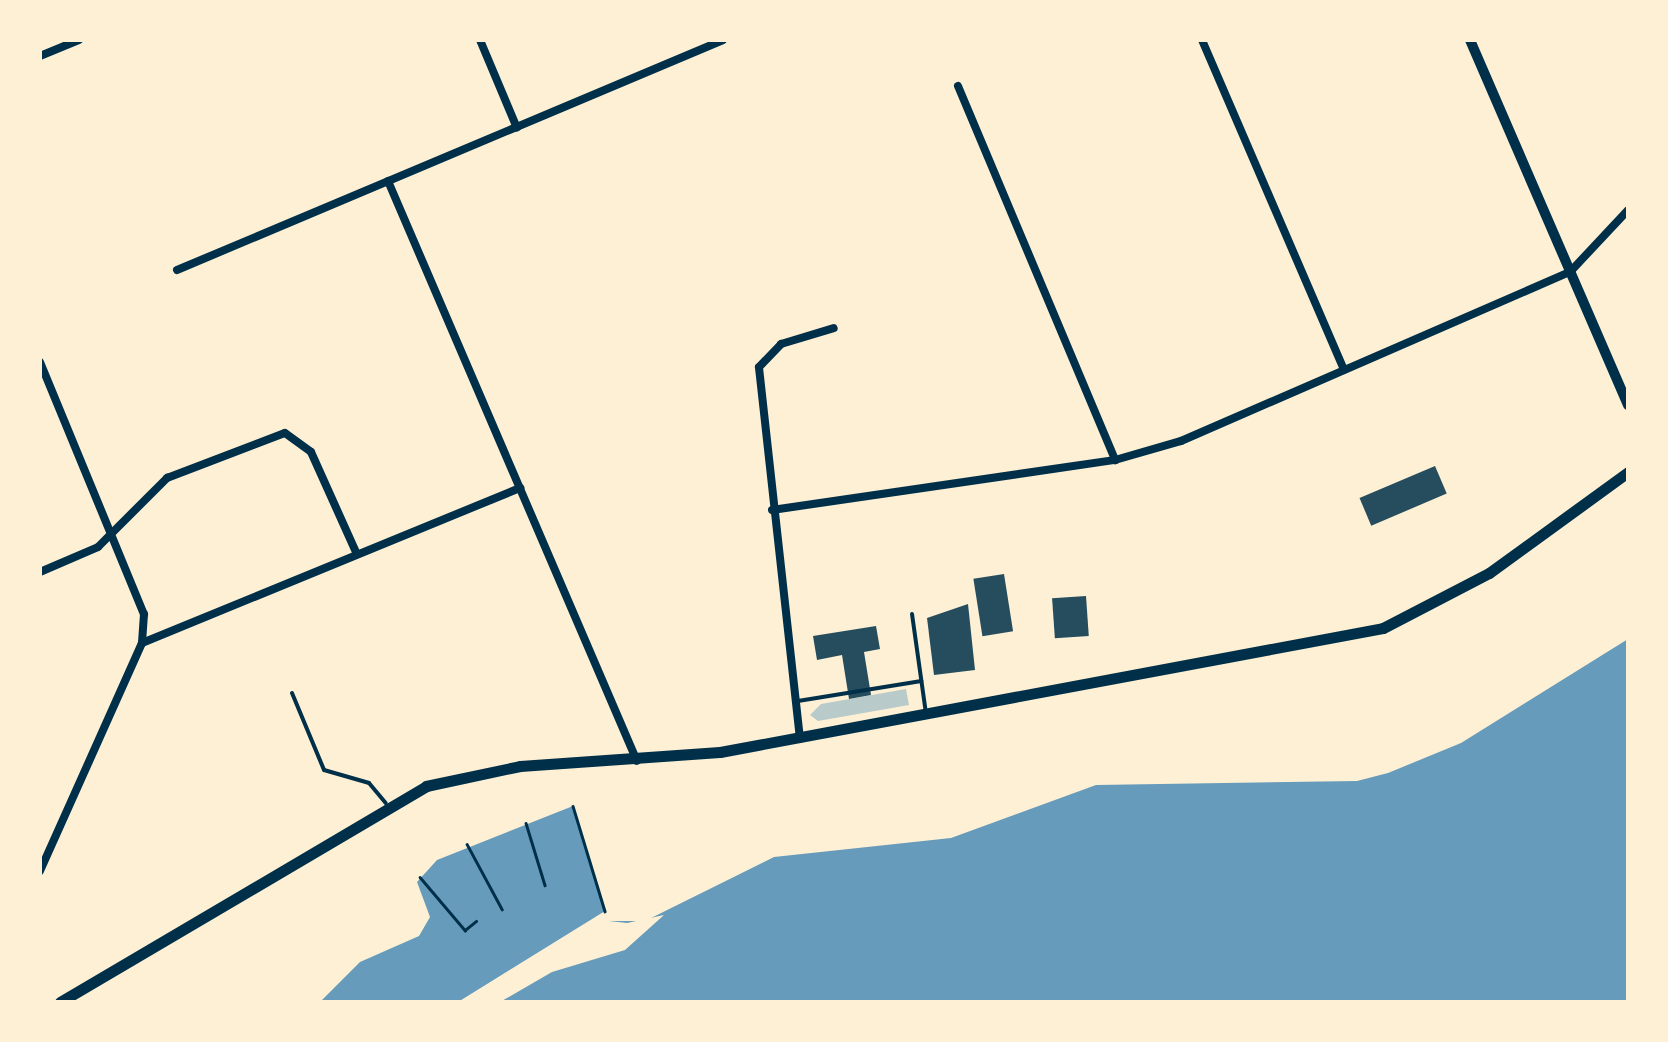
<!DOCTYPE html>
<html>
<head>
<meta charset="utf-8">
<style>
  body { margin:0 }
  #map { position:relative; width:1668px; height:1042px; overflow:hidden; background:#fdf0d5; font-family:Helvetica,sans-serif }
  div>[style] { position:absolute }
  .green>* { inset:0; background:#b9caca }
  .water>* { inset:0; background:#669bbc }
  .pier>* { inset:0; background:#fdf0d5 }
  .building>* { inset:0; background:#264d5e; transform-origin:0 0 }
  .path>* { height:2.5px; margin:-1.25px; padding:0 1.25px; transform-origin:1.25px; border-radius:1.25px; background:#003049 }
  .service>* { height:4px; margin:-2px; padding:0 2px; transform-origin:2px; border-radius:2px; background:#003049 }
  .minor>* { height:8px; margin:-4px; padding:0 4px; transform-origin:4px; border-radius:4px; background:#003049 }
  .secondary>* { height:10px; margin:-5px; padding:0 5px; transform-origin:5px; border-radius:5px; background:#003049 }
  .primary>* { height:11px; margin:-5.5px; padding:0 5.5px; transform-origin:5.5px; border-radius:5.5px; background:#003049 }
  span { translate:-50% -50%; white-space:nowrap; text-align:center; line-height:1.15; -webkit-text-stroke:8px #fdf0d5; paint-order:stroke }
  .frame { position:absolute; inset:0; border:42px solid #fdf0d5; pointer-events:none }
</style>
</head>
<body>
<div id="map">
  <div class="green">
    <div style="clip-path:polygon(906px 689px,909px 705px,818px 721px,810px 715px,821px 704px)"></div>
  </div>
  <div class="water">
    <div style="clip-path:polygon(1628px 639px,1628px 1002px,320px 1002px,360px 962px,419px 936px,430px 917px,417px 882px,437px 860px,573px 806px,608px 921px,645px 921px,774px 857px,951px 838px,1096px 785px,1357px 781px,1388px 773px,1461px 743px)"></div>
  </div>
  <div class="pier">
    <div style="clip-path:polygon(605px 911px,609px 921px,627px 923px,664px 915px,625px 950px,552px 972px,500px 1002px,458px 1002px)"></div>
  </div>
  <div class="building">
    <div style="left:1435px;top:466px;width:30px;height:82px;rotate:67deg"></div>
    <div style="left:1004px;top:574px;width:58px;height:31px;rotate:81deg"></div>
    <div style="left:1086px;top:596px;width:40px;height:34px;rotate:86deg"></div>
    <div style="clip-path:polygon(968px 604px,975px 670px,934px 675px,927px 618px)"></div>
    <div style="clip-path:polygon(876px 626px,880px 649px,864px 652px,871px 695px,849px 699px,842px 655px,817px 660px,813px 636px)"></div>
  </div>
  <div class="path">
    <div style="left:573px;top:806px;width:110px;rotate:73.1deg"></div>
    <div style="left:526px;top:823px;width:65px;rotate:73deg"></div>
    <div style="left:467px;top:844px;width:74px;rotate:61.7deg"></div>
    <div style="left:420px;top:877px;width:70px;rotate:49.7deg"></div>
    <div style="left:465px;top:930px;width:14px;rotate:-39deg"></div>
  </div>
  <div class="service">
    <div style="left:912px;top:614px;width:100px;rotate:82deg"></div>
    <div style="left:292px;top:693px;width:83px;rotate:67.4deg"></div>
    <div style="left:324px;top:770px;width:47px;rotate:16.1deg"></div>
    <div style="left:369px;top:783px;width:26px;rotate:50deg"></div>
    <div style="left:798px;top:701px;width:125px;rotate:-9.2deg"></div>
  </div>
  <div class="minor">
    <div style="left:480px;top:40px;width:95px;rotate:67.2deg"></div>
    <div style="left:1202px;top:40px;width:359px;rotate:66.7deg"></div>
    <div style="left:40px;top:56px;width:42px;rotate:-22.3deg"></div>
    <div style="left:958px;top:86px;width:406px;rotate:67.2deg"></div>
    <div style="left:388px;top:181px;width:631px;rotate:66.77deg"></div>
    <div style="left:177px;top:270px;width:592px;rotate:-22.84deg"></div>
    <div style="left:40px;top:362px;width:273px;rotate:67.6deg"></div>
    <div style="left:144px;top:614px;width:29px;rotate:94deg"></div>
    <div style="left:142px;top:643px;width:250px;rotate:114.1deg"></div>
    <div style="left:772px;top:510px;width:347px;rotate:-8.3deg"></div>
    <div style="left:1115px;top:460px;width:69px;rotate:-16.1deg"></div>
    <div style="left:1181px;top:441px;width:424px;rotate:-23.5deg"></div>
    <div style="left:1570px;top:272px;width:85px;rotate:-46.9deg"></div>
    <div style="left:40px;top:572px;width:63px;rotate:-23.3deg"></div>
    <div style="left:98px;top:547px;width:98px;rotate:-45deg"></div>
    <div style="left:167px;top:478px;width:126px;rotate:-20.9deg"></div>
    <div style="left:285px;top:433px;width:32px;rotate:36deg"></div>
    <div style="left:311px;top:452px;width:110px;rotate:65.8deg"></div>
    <div style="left:142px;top:643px;width:409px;rotate:-22.3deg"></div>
    <div style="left:800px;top:739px;width:374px;rotate:-96.3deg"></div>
    <div style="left:759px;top:367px;width:32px;rotate:-46deg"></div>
    <div style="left:781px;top:344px;width:55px;rotate:-16.8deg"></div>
  </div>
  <div class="secondary">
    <div style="left:1470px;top:40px;width:398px;rotate:66.6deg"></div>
  </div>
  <div class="primary">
    <div style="left:60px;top:1002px;width:425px;rotate:-30.5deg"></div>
    <div style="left:426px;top:786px;width:96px;rotate:-12deg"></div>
    <div style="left:520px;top:766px;width:200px;rotate:-4deg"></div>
    <div style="left:720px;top:752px;width:674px;rotate:-10.59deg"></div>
    <div style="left:1383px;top:628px;width:119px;rotate:-27.4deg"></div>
    <div style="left:1489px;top:573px;width:172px;rotate:-36deg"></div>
  </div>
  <div class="frame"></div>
</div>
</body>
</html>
